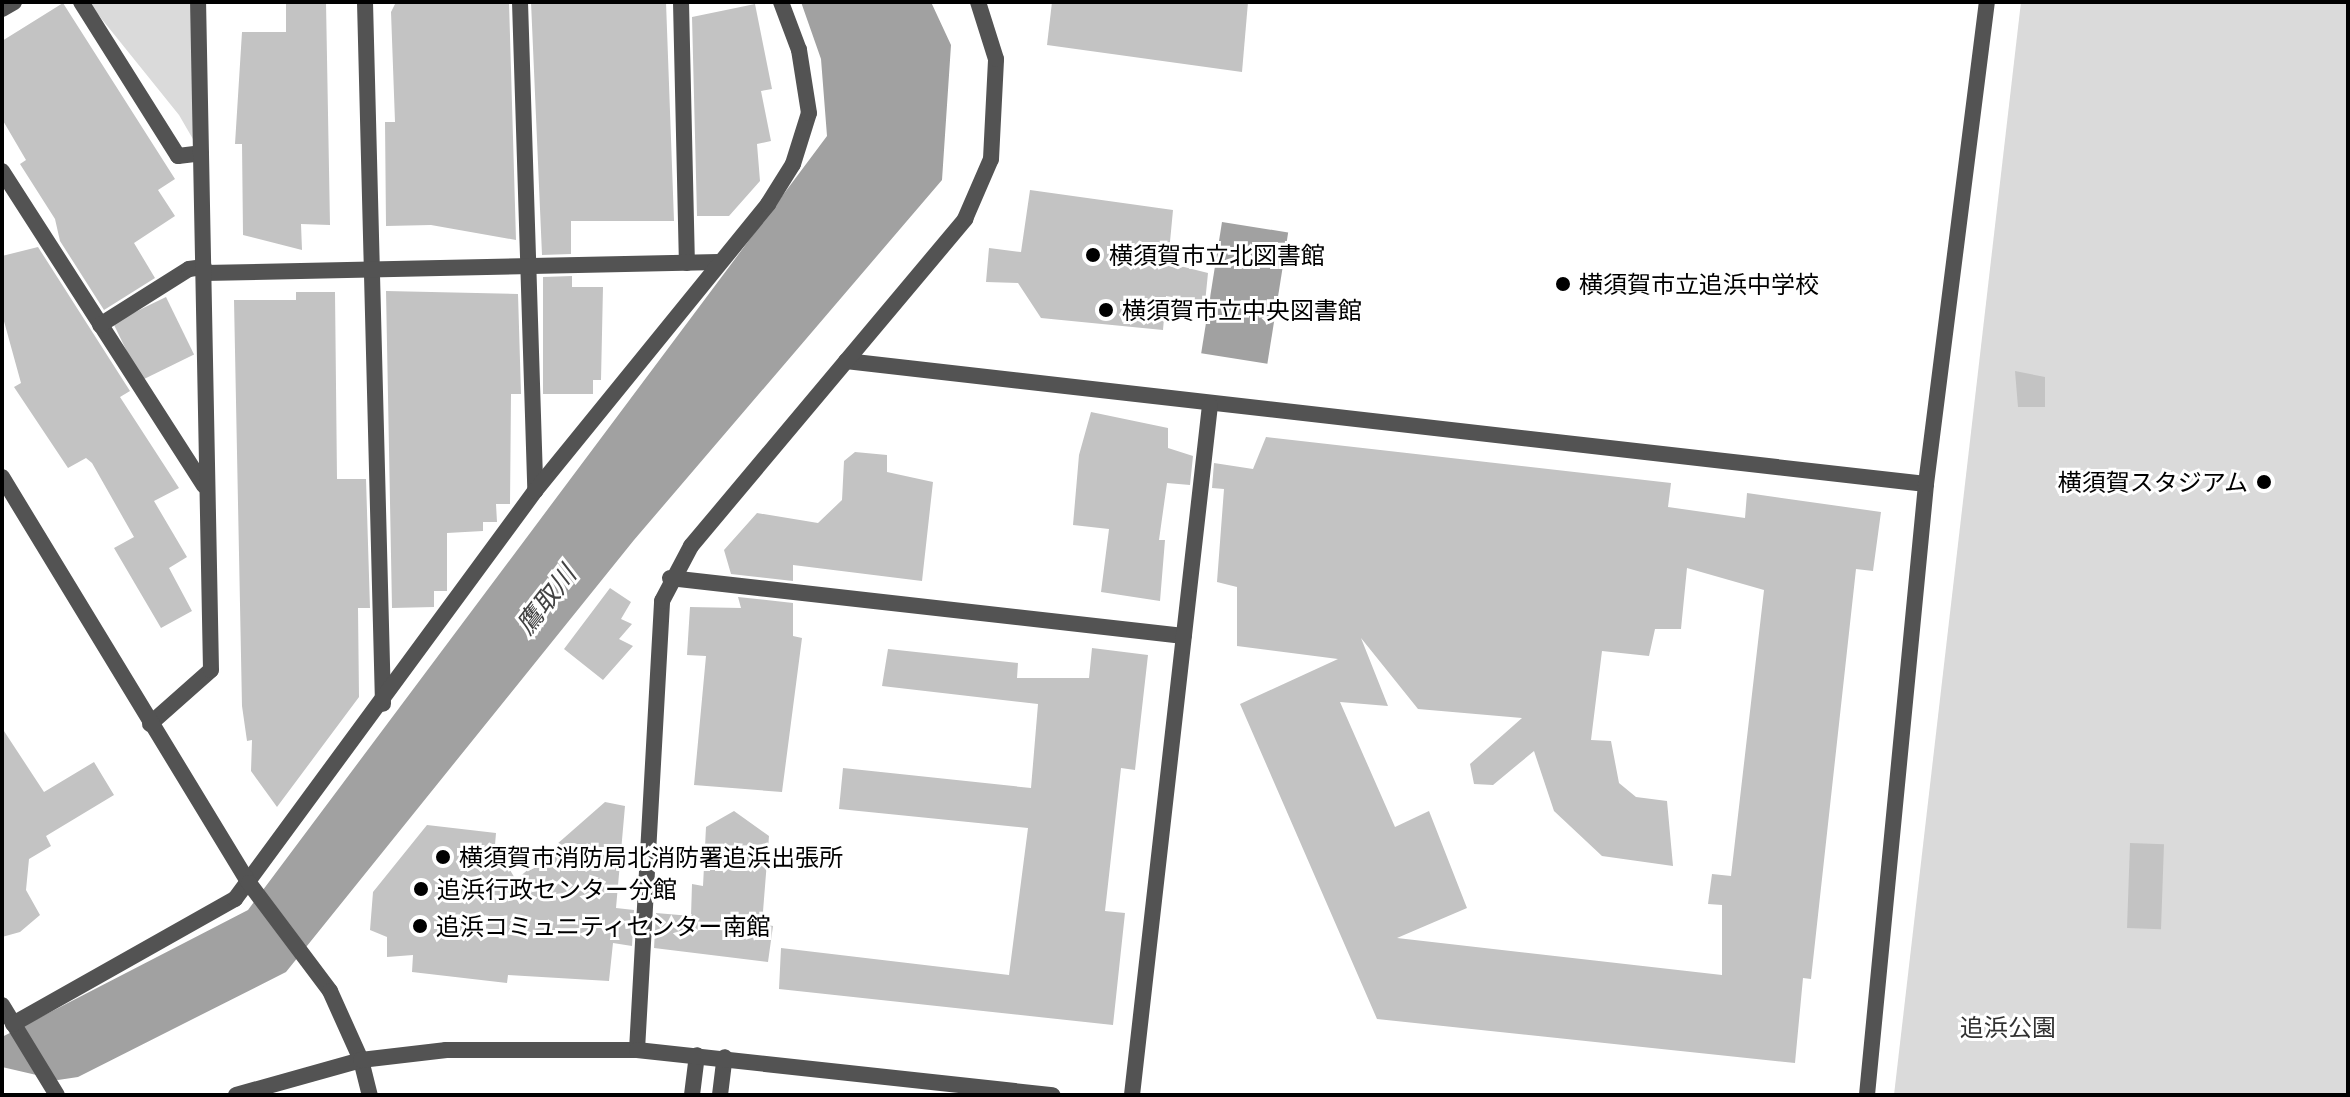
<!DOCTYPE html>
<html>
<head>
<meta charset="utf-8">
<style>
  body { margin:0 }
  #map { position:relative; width:2350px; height:1097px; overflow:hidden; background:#fff; font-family:"Golos Text","Noto Sans JP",sans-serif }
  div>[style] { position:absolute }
  .green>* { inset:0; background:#dadada }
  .water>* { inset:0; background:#a1a1a1; transform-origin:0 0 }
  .building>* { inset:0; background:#c3c3c3; transform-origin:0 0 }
  .minor>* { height:16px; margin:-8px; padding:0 8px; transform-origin:8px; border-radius:8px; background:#535353 }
  .tertiary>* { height:16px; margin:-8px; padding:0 8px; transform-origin:8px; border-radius:8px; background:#535353 }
  .dots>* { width:22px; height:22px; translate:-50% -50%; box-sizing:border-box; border:4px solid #fff; border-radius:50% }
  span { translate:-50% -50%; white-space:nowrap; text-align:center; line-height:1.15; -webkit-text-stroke:6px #fff; paint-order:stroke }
  .poi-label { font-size:24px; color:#000 }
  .left { translate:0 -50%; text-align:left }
  .right { translate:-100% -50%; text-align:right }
  .park-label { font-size:24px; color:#313131 }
  .water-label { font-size:26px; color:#424242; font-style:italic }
  .frame { position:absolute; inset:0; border:4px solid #000; pointer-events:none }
</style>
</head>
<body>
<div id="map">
  <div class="green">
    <div style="clip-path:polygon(88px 2px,198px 2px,201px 153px,179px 115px)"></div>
    <div style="clip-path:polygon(2021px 2px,2348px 2px,2348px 1095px,1894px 1095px)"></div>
  </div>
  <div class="water">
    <div style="clip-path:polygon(801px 2px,931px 2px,951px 45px,942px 180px,634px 540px,286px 972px,78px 1077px,58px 1080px,2px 1067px,2px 1037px,248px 910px,827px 136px,821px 59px)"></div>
    <div style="left:1222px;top:222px;width:67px;height:133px;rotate:9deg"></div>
  </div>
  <div class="building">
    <div style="clip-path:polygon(286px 2px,326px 2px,330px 225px,301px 224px,302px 250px,243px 235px,242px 144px,235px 144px,242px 32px,286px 32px)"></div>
    <div style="clip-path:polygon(396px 2px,509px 2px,516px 240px,431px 225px,386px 226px,385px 122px,395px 122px,391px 12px)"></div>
    <div style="clip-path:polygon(531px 2px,666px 2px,674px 221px,571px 221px,571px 254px,542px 255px)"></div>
    <div style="clip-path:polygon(1052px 2px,1248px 2px,1242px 72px,1047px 45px)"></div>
    <div style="clip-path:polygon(63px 3px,175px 179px,158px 190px,175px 216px,134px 243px,155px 278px,104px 310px,60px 241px,55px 219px,20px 164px,26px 160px,2px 119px,2px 41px)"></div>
    <div style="clip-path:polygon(755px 4px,772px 89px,761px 91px,771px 141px,757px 144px,760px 181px,729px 216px,697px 216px,692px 17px)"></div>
    <div style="clip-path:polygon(1030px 190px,1173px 210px,1168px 263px,1208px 273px,1205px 303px,1166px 296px,1163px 330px,1041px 318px,1018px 283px,986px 282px,989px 248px,1021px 252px)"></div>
    <div style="clip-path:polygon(38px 247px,130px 391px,120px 397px,179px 488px,154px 501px,187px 557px,169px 568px,192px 611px,161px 628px,114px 548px,134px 537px,92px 463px,86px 458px,68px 468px,14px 387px,21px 383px,2px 314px,2px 256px)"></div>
    <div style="clip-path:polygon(572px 276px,572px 287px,603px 287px,601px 380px,593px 380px,593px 394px,543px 394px,543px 277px)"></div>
    <div style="clip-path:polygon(386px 291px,518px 294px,521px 394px,511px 394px,510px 504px,496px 504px,497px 522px,483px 522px,483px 531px,447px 533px,447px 591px,434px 591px,434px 607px,392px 608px)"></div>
    <div style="clip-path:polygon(296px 292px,335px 292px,337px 479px,366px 479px,370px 608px,358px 608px,359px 697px,277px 807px,251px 771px,252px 740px,247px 741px,242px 706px,234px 300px,296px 300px)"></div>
    <div style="left:166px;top:297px;width:64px;height:59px;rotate:64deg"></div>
    <div style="clip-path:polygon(2015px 371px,2045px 377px,2045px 407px,2018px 407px)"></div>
    <div style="clip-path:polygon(1091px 412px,1168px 428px,1168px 448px,1193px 456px,1190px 485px,1167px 483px,1159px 540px,1165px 540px,1160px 601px,1101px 592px,1109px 529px,1073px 525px,1079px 455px)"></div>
    <div style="clip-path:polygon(evenodd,1266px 437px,1671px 483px,1668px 507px,1745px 518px,1747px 493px,1881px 512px,1873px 571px,1856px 569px,1811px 979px,1803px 978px,1795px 1063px,1377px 1019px,1240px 704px,1338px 659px,1237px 646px,1237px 587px,1217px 582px,1224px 489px,1212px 488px,1214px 463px,1253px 469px,1266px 437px,1687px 568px,1764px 590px,1731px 876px,1712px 874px,1708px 904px,1722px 905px,1722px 975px,1397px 938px,1467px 908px,1429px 811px,1395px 827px,1340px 702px,1388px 706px,1361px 638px,1418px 709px,1522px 718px,1470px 764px,1474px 784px,1493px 785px,1534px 751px,1554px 811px,1602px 856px,1673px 866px,1667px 801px,1636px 797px,1619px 783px,1611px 741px,1591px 740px,1602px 651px,1649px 656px,1655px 629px,1681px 629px,1687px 568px)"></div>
    <div style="clip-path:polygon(855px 452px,887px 455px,887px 472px,933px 482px,922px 581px,793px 565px,793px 581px,731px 574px,724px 550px,757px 513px,818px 523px,842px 500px,844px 461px)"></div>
    <div style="clip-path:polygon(610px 588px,631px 602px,621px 619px,632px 624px,619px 639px,633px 646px,603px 680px,564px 649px)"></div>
    <div style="clip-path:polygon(738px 597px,793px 603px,793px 636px,802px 638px,782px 792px,694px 785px,706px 656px,687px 655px,690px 607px,741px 608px)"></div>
    <div style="clip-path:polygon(1092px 648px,1148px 655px,1135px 770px,1121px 768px,1105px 911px,1125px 913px,1113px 1025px,779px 989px,781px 948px,1009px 975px,1028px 828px,839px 809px,843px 768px,1031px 788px,1038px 704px,882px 686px,888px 649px,1018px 663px,1017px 678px,1089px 678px)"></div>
    <div style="clip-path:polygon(2px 728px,44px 792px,94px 762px,114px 795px,46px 836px,51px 846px,29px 859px,26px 890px,40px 915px,20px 932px,2px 937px)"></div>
    <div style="clip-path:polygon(605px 802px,625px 806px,616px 908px,634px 910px,632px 946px,613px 943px,609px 981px,508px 975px,507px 983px,412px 972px,413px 955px,387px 957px,387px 937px,370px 930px,373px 892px,427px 825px,496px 833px,495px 845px,516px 880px)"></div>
    <div style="clip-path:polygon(734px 811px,769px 836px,762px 924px,773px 926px,768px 962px,654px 948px,656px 913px,691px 916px,692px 884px,703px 886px,706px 827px)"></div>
    <div style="left:2130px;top:843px;width:34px;height:85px;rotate:2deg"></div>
  </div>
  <div class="minor">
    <div style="left:81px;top:2px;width:182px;rotate:57.8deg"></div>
    <div style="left:178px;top:156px;width:23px;rotate:-7deg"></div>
    <div style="left:365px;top:2px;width:702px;rotate:88.53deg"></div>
    <div style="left:520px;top:2px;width:489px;rotate:88.2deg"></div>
    <div style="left:681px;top:2px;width:261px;rotate:88.7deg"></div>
    <div style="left:2px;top:9px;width:14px;rotate:-30deg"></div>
    <div style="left:2px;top:171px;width:374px;rotate:57.3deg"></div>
    <div style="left:204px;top:273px;width:515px;rotate:-1.22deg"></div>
    <div style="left:100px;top:325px;width:105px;rotate:-32.2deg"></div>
    <div style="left:189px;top:269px;width:15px;rotate:-8deg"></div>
    <div style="left:846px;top:361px;width:1087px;rotate:6.5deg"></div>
    <div style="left:670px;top:578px;width:517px;rotate:6.44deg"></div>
    <div style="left:150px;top:724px;width:81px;rotate:-41.5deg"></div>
    <div style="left:211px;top:670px;width:668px;rotate:-91.11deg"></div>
    <div style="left:2px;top:1005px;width:105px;rotate:58.6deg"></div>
    <div style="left:13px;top:1024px;width:255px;rotate:-29.4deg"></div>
    <div style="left:235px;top:899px;width:506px;rotate:-53.67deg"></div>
    <div style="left:535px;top:491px;width:370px;rotate:-50.9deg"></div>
    <div style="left:768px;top:204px;width:47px;rotate:-58deg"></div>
    <div style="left:793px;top:164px;width:53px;rotate:-72.6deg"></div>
    <div style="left:809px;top:113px;width:64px;rotate:-99deg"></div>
    <div style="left:799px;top:50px;width:51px;rotate:-110.6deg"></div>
    <div style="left:637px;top:1050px;width:450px;rotate:-86.8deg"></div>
    <div style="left:662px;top:601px;width:62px;rotate:-62.2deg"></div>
    <div style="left:691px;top:546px;width:427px;rotate:-50deg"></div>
    <div style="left:965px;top:219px;width:65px;rotate:-66.6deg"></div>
    <div style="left:991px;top:159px;width:100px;rotate:-87.1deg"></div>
    <div style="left:996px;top:59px;width:60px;rotate:-107.5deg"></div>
    <div style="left:361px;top:1060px;width:36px;rotate:76deg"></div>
    <div style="left:692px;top:1095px;width:40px;rotate:-82.9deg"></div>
    <div style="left:720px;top:1095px;width:38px;rotate:-83deg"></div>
    <div style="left:1132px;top:1095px;width:694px;rotate:-83.55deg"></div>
    <div style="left:1867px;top:1095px;width:614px;rotate:-84.48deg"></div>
    <div style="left:1926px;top:484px;width:486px;rotate:-82.8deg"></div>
  </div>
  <div class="tertiary">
    <div style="left:2px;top:477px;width:475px;rotate:58.7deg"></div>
    <div style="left:249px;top:883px;width:135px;rotate:53.1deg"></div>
    <div style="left:330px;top:991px;width:76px;rotate:65.8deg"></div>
    <div style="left:236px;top:1095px;width:130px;rotate:-15.6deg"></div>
    <div style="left:361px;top:1060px;width:86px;rotate:-6.7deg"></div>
    <div style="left:446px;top:1050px;width:191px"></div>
    <div style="left:637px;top:1050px;width:418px;rotate:6.2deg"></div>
  </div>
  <div class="dots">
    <div style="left:1093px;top:255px;background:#000"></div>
    <div style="left:1563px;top:284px;background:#000"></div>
    <div style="left:1106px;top:310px;background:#000"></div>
    <div style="left:2264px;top:482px;background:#000"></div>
    <div style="left:443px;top:857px;background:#000"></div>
    <div style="left:421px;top:889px;background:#000"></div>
    <div style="left:420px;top:926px;background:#000"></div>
  </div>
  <div class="poi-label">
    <span class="left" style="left:1109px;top:255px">横須賀市立北図書館</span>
    <span class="left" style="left:1579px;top:284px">横須賀市立追浜中学校</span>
    <span class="left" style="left:1122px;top:310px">横須賀市立中央図書館</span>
    <span class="right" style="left:2248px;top:482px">横須賀スタジアム</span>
    <span class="left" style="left:459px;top:857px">横須賀市消防局北消防署追浜出張所</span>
    <span class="left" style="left:437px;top:889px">追浜行政センター分館</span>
    <span class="left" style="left:436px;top:926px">追浜コミュニティセンター南館</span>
  </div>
  <div class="park-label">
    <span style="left:2008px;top:1027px">追浜公園</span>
  </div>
  <div class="water-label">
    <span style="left:546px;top:600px;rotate:-52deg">鷹取川</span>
  </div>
  <div class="frame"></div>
</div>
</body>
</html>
